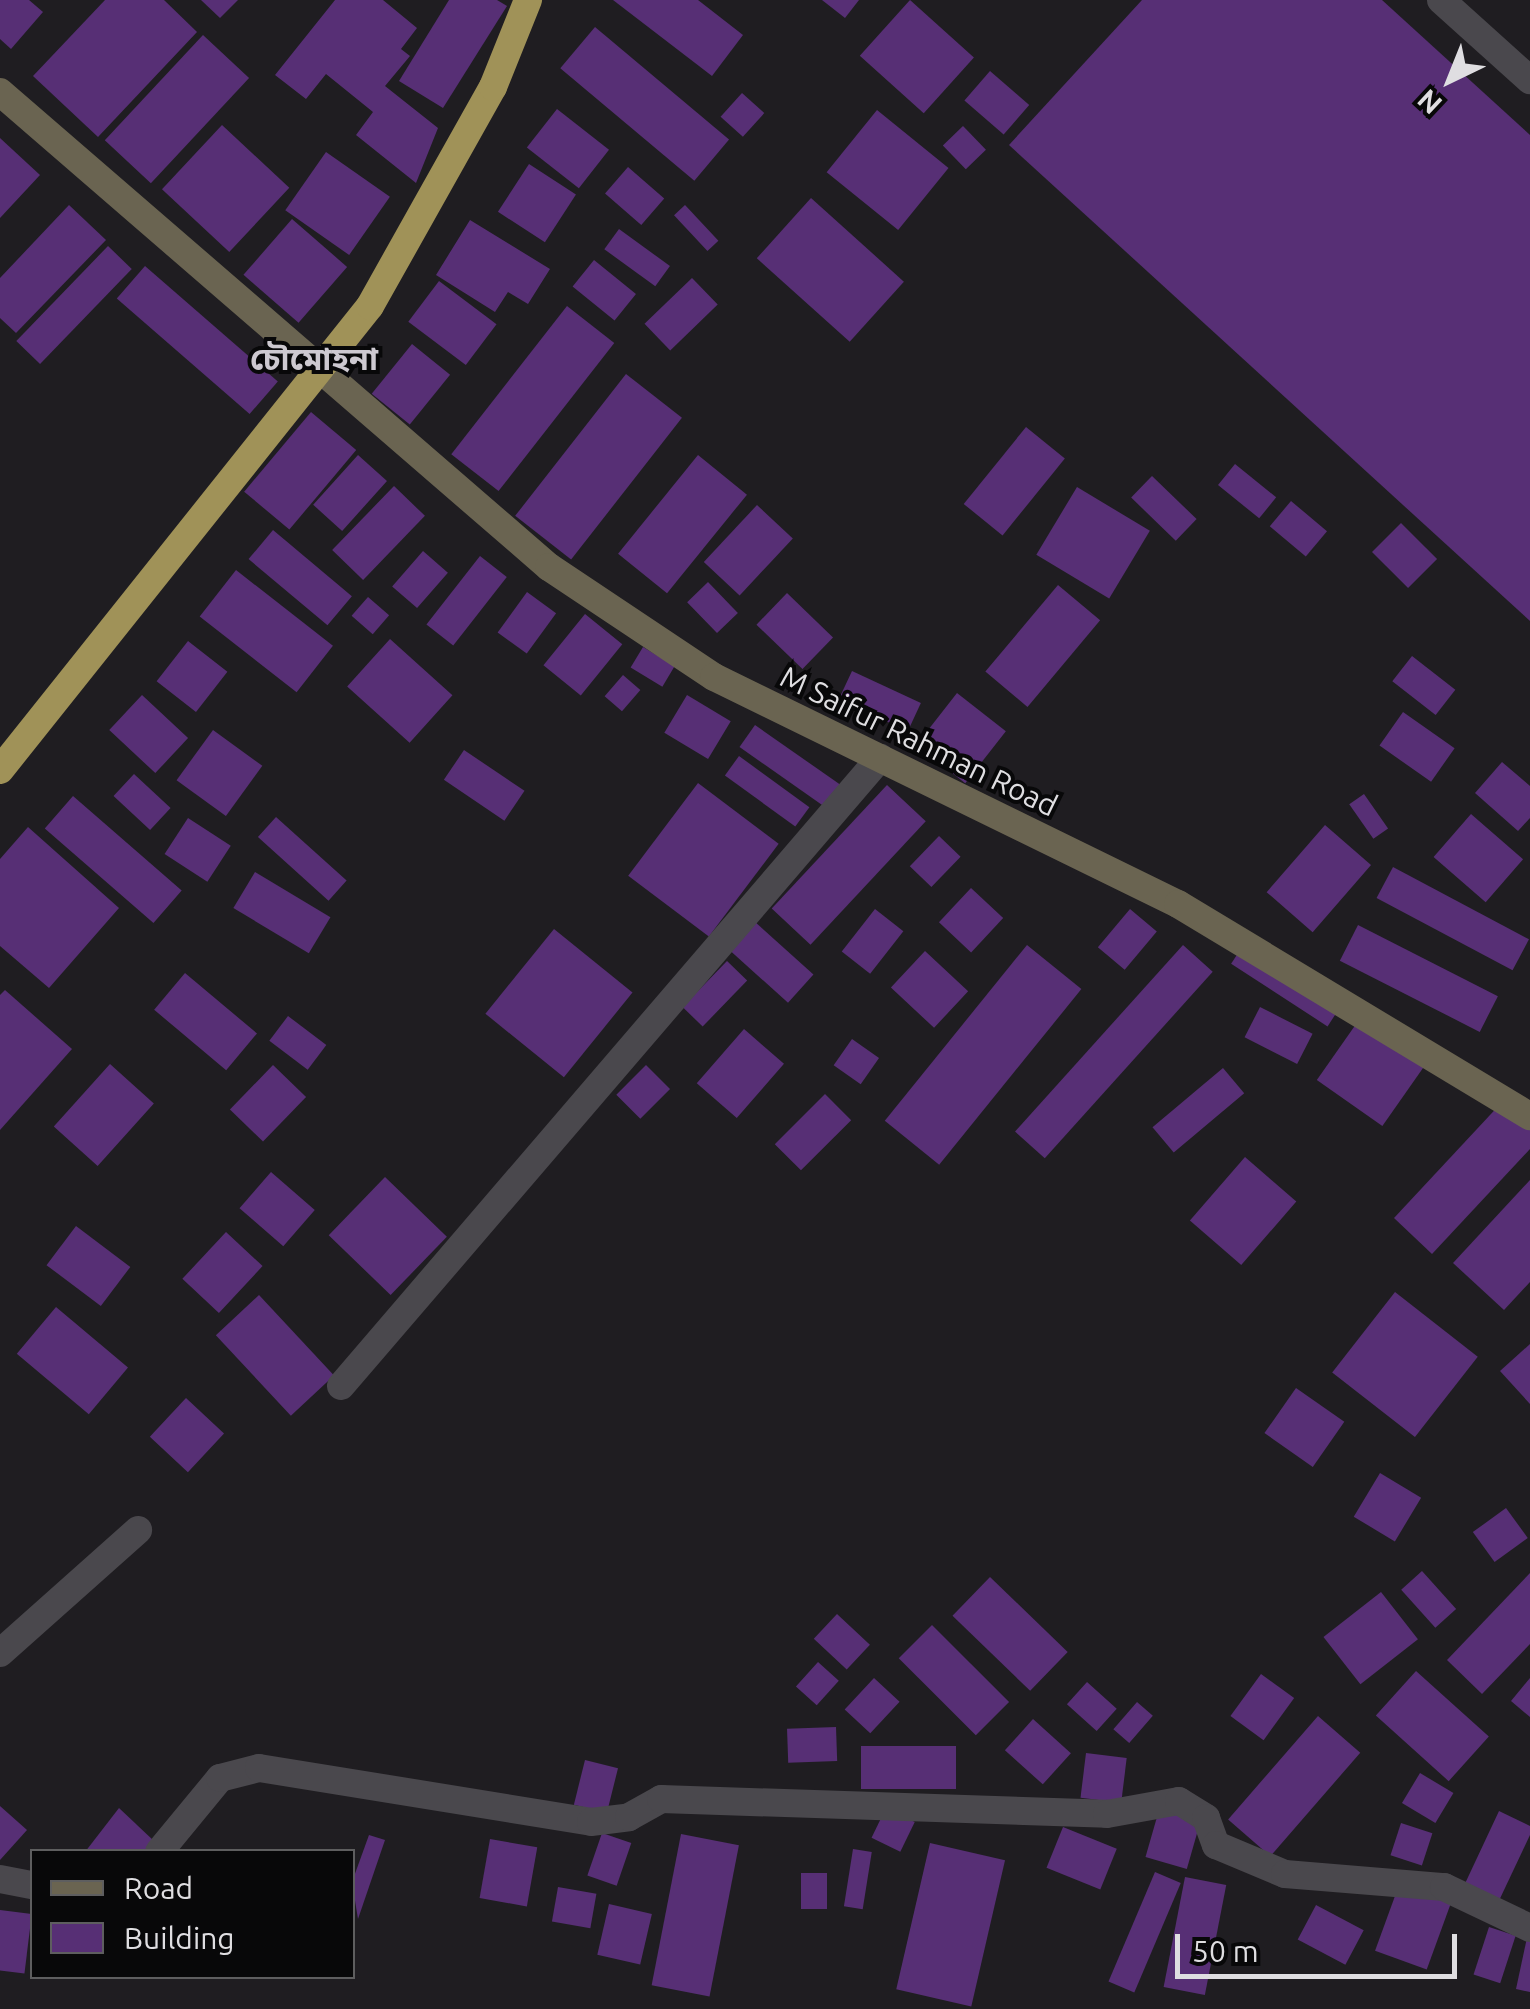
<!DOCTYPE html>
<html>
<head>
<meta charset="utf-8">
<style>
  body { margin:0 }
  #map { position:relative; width:1530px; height:2009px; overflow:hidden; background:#1f1d21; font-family:Ubuntu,"Noto Sans Bengali",sans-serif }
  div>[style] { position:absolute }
  .building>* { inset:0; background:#572f75; transform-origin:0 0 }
  .minor>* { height:28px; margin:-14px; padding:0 14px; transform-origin:14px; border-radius:14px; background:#4a484d }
  .tertiary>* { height:28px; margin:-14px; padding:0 14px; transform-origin:14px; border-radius:14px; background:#4a484d }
  .secondary>* { height:28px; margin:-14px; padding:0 14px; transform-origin:14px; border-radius:14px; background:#6a6451 }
  .trunk>* { height:28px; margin:-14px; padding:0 14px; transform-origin:14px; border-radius:14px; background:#a09258 }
  span { translate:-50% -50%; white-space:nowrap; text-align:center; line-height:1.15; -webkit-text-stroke:8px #080809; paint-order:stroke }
  .street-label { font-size:30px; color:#dfdee1 }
  .neighbourhood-label { font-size:32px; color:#cdc9d0; font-weight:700 }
  .legend { position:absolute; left:30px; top:1849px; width:325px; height:130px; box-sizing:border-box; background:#080809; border:2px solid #5e5e5f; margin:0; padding:12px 18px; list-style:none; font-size:30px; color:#dfdee1 }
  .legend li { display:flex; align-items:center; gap:20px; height:50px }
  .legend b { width:50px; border:2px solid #5e5e5f }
  .north { position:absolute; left:1400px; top:30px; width:100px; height:100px; -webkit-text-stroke:8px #080809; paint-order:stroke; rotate:223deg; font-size:28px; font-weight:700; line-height:40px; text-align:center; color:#dfdee1 }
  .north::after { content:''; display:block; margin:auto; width:35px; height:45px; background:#dfdee1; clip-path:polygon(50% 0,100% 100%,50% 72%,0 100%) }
  .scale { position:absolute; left:1175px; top:1934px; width:282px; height:45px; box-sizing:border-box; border:5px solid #dfdee1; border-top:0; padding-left:12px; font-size:30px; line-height:35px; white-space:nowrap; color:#dfdee1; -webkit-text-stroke:8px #080809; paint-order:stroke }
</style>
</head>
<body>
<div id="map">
  <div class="building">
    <div style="clip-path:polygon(0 0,29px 0,43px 12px,11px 49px,0 39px)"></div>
    <div style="clip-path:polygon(105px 0,164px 0,197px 32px,98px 137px,33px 76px)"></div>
    <div style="clip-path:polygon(201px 0,238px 0,220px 18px)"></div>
    <div style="clip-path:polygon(335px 0,383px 0,417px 28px,401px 49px,410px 56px,385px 86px,438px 128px,416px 183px,356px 135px,373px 112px,326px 74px,306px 99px,275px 75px)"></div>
    <div style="clip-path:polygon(449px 0,497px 0,507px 6px,443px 108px,399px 81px)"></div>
    <div style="clip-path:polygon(613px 0,698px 0,743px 35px,712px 76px)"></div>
    <div style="clip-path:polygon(822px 0,859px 0,845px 18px)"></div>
    <div style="left:910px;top:0;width:86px;height:75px;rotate:42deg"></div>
    <div style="clip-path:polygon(1142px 0,1382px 0,1530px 135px,1530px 621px,1009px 145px)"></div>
    <div style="left:595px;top:27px;width:175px;height:54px;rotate:40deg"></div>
    <div style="left:203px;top:35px;width:63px;height:144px;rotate:43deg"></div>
    <div style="left:990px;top:71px;width:52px;height:39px;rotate:41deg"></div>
    <div style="left:742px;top:93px;width:30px;height:32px;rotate:42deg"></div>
    <div style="left:557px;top:109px;width:66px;height:49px;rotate:38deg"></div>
    <div style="left:877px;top:110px;width:92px;height:80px;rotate:39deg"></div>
    <div style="left:222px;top:125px;width:92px;height:88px;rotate:43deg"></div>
    <div style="left:963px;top:126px;width:33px;height:28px;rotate:46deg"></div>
    <div style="clip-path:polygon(0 138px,40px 175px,0 218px)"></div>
    <div style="left:326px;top:152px;width:78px;height:71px;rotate:35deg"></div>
    <div style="left:529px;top:164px;width:56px;height:57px;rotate:33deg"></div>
    <div style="left:628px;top:167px;width:48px;height:35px;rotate:41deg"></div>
    <div style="left:811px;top:198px;width:125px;height:81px;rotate:42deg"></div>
    <div style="clip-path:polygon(69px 205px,106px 240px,16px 333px,0 318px,0 278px)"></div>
    <div style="left:685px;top:205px;width:49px;height:15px;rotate:47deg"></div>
    <div style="left:292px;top:219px;width:73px;height:74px;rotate:41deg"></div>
    <div style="clip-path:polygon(470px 220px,550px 269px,528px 304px,508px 292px,495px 312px,436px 275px)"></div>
    <div style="left:619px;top:229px;width:63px;height:25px;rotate:36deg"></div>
    <div style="left:108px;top:246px;width:33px;height:132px;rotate:44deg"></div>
    <div style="left:594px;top:260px;width:54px;height:34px;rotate:39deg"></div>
    <div style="left:145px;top:266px;width:176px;height:43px;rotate:41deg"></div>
    <div style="left:692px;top:278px;width:37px;height:66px;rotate:46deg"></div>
    <div style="left:439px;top:281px;width:72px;height:51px;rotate:37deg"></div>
    <div style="left:567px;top:306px;width:60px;height:188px;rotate:38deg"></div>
    <div style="left:412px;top:344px;width:49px;height:64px;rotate:39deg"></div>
    <div style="left:626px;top:374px;width:71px;height:180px;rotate:38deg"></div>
    <div style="left:311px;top:412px;width:59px;height:104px;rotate:40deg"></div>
    <div style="left:1026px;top:427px;width:50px;height:99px;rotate:39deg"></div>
    <div style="left:358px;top:455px;width:39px;height:67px;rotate:42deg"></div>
    <div style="left:698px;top:455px;width:63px;height:127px;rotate:39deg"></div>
    <div style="left:1235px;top:464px;width:53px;height:27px;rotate:39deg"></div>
    <div style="left:1152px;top:476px;width:62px;height:30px;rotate:44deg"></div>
    <div style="left:394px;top:486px;width:43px;height:89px;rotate:44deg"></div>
    <div style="left:1077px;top:487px;width:85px;height:79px;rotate:31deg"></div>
    <div style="left:1291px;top:501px;width:47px;height:33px;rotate:40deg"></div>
    <div style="left:757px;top:505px;width:49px;height:78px;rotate:43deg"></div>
    <div style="left:1401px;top:523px;width:51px;height:41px;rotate:45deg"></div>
    <div style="left:273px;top:530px;width:103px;height:38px;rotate:40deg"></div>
    <div style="left:423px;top:551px;width:33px;height:47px;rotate:41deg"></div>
    <div style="left:480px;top:556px;width:34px;height:87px;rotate:38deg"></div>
    <div style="left:236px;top:570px;width:123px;height:59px;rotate:38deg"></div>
    <div style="left:708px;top:582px;width:43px;height:29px;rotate:46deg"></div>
    <div style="left:1058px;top:585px;width:55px;height:113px;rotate:40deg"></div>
    <div style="left:527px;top:592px;width:36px;height:50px;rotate:36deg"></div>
    <div style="left:787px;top:593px;width:64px;height:44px;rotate:44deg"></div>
    <div style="left:368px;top:597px;width:28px;height:25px;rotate:41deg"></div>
    <div style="left:585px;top:614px;width:48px;height:66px;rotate:39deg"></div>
    <div style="left:390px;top:639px;width:84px;height:64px;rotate:42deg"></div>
    <div style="left:188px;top:641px;width:50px;height:51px;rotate:38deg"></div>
    <div style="left:643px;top:647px;width:37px;height:24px;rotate:31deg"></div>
    <div style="left:1412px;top:656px;width:55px;height:32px;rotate:38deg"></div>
    <div style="left:852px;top:671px;width:76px;height:31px;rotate:25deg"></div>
    <div style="left:623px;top:675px;width:23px;height:28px;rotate:41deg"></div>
    <div style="left:957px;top:693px;width:62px;height:66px;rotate:38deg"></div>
    <div style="left:142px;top:695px;width:63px;height:48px;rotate:43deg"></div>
    <div style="left:687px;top:695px;width:51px;height:44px;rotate:31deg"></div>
    <div style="left:1403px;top:712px;width:63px;height:41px;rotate:35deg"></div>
    <div style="left:755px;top:725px;width:113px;height:27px;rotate:35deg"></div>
    <div style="left:213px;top:730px;width:61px;height:62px;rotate:36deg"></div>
    <div style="left:464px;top:750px;width:73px;height:36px;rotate:34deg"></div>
    <div style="left:739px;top:756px;width:87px;height:24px;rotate:36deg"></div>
    <div style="clip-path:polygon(1502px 762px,1530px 786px,1530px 818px,1518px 831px,1475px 793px)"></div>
    <div style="left:134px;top:774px;width:50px;height:30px;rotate:43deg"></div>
    <div style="left:698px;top:783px;width:101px;height:116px;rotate:37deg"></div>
    <div style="left:887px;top:785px;width:53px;height:169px;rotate:43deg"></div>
    <div style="left:1364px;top:794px;width:42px;height:18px;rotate:55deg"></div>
    <div style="left:73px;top:796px;width:144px;height:43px;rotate:41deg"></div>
    <div style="left:1471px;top:814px;width:69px;height:57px;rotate:41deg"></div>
    <div style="left:276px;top:817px;width:95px;height:27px;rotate:42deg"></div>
    <div style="left:188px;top:818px;width:51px;height:43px;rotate:33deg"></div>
    <div style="left:1325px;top:825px;width:61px;height:89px;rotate:41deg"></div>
    <div style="clip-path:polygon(28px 827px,119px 908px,49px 988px,0 946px,0 859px)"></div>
    <div style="left:939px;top:836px;width:30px;height:42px;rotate:44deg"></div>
    <div style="left:1393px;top:867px;width:154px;height:35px;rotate:28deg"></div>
    <div style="left:255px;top:872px;width:88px;height:42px;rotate:31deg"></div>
    <div style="left:971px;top:888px;width:44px;height:47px;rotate:43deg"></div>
    <div style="left:875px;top:909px;width:36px;height:54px;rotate:38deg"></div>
    <div style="left:1130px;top:909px;width:35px;height:50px;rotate:40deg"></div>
    <div style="left:754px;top:921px;width:80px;height:38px;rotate:42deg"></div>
    <div style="left:1358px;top:925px;width:157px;height:40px;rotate:27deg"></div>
    <div style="left:554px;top:929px;width:101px;height:109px;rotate:39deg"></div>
    <div style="left:1027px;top:945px;width:70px;height:226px;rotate:39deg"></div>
    <div style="left:1183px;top:945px;width:40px;height:251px;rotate:42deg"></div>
    <div style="left:1242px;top:947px;width:115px;height:20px;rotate:33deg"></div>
    <div style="left:925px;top:951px;width:59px;height:50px;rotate:43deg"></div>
    <div style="left:727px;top:961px;width:28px;height:64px;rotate:44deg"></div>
    <div style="left:185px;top:973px;width:94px;height:48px;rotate:40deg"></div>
    <div style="clip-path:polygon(5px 990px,72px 1049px,0 1130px,0 995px)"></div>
    <div style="left:1260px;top:1007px;width:59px;height:34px;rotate:27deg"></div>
    <div style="left:288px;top:1016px;width:48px;height:31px;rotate:37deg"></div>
    <div style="left:1361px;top:1017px;width:80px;height:77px;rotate:35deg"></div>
    <div style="left:744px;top:1029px;width:53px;height:72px;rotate:41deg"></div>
    <div style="left:852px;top:1039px;width:33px;height:32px;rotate:35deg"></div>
    <div style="left:110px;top:1064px;width:59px;height:84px;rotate:42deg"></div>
    <div style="left:273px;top:1065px;width:46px;height:62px;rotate:44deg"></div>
    <div style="left:646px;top:1065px;width:34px;height:42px;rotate:45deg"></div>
    <div style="left:1223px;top:1068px;width:33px;height:92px;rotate:50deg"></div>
    <div style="left:825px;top:1094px;width:37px;height:71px;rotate:45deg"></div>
    <div style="clip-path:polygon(1504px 1100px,1530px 1125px,1530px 1149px,1432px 1254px,1394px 1218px)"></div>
    <div style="left:1245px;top:1157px;width:68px;height:84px;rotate:41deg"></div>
    <div style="left:271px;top:1172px;width:58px;height:48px;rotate:41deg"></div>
    <div style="left:385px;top:1177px;width:86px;height:81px;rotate:44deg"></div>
    <div style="clip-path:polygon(1530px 1180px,1530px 1282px,1504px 1310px,1453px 1263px)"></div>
    <div style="left:76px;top:1226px;width:68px;height:49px;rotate:37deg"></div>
    <div style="left:226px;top:1232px;width:50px;height:64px;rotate:43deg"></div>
    <div style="left:1395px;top:1292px;width:105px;height:102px;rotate:38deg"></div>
    <div style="left:259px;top:1295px;width:110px;height:59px;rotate:47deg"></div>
    <div style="left:56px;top:1307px;width:94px;height:61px;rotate:40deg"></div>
    <div style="clip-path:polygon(1530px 1344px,1530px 1404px,1500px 1371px)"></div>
    <div style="left:1296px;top:1388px;width:59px;height:55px;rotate:35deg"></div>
    <div style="left:186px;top:1398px;width:52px;height:53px;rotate:43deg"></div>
    <div style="left:1380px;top:1473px;width:48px;height:51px;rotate:31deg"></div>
    <div style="left:1506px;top:1508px;width:37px;height:41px;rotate:54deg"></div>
    <div style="left:1422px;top:1571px;width:51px;height:28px;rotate:48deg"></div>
    <div style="clip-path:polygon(1530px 1573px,1530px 1644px,1482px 1694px,1447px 1660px)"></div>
    <div style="left:990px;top:1577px;width:108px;height:54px;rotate:44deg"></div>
    <div style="left:1381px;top:1592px;width:60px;height:73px;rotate:52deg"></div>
    <div style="left:837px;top:1614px;width:45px;height:34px;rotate:43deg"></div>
    <div style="left:932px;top:1625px;width:109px;height:47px;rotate:45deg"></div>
    <div style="left:818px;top:1662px;width:28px;height:33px;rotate:42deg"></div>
    <div style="left:1416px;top:1671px;width:98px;height:60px;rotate:42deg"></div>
    <div style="left:1261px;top:1674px;width:41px;height:52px;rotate:36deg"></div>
    <div style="left:874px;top:1678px;width:35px;height:43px;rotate:43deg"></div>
    <div style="clip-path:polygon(1530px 1678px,1530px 1717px,1511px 1701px)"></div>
    <div style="left:1087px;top:1682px;width:40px;height:30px;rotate:42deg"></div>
    <div style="left:1137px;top:1702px;width:21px;height:36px;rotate:41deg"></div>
    <div style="left:1318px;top:1716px;width:56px;height:137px;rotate:41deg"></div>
    <div style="left:1033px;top:1719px;width:51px;height:42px;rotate:42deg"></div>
    <div style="left:836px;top:1727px;width:34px;height:49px;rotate:88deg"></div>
    <div style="left:861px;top:1746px;width:95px;height:43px"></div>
    <div style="left:1086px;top:1753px;width:41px;height:45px;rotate:7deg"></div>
    <div style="left:585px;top:1760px;width:34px;height:46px;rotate:14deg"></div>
    <div style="left:1420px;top:1773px;width:39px;height:35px;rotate:31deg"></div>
    <div style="clip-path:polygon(0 1806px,27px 1830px,0 1860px)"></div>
    <div style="clip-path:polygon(119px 1808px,154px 1841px,145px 1852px,85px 1852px)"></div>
    <div style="left:886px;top:1808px;width:32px;height:33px;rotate:26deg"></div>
    <div style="left:1159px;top:1810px;width:43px;height:49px;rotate:16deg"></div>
    <div style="clip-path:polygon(1499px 1811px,1530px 1826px,1530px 1835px,1496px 1907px,1462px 1890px)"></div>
    <div style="left:1401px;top:1823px;width:33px;height:34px;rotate:18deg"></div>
    <div style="left:1063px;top:1827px;width:58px;height:44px;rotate:22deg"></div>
    <div style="left:602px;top:1833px;width:31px;height:45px;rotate:19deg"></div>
    <div style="left:681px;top:1834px;width:59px;height:154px;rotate:11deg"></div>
    <div style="clip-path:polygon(369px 1835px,385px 1840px,358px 1919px,352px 1882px)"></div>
    <div style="left:490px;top:1839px;width:48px;height:60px;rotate:10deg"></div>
    <div style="left:930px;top:1843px;width:77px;height:150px;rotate:13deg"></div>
    <div style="left:853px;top:1849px;width:19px;height:58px;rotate:9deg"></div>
    <div style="left:1155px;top:1872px;width:28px;height:119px;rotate:23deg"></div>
    <div style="left:801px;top:1873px;width:26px;height:36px"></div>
    <div style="left:1185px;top:1877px;width:42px;height:112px;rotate:11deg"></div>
    <div style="left:1399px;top:1885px;width:55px;height:70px;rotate:20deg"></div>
    <div style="left:558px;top:1887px;width:39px;height:35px;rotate:10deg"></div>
    <div style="left:609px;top:1904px;width:44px;height:52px;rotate:13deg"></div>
    <div style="left:1316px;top:1905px;width:54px;height:39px;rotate:28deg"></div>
    <div style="left:0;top:1910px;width:32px;height:60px;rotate:7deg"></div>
    <div style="left:1489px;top:1927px;width:28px;height:50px;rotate:18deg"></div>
    <div style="clip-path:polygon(1528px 1933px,1530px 1933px,1530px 1992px,1516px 1989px)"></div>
  </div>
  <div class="minor">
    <div style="left:341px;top:1386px;width:828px;rotate:-49.36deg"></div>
    <div style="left:0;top:1653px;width:185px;rotate:-41.7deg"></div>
    <div style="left:159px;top:1852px;width:96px;rotate:-50.5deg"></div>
    <div style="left:220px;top:1778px;width:40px;rotate:-14.4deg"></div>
    <div style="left:259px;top:1768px;width:336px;rotate:9.2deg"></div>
    <div style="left:591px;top:1822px;width:38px;rotate:-7deg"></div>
    <div style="left:629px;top:1817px;width:37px;rotate:-29deg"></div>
    <div style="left:661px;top:1799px;width:446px;rotate:1.9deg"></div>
    <div style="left:1107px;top:1814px;width:73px;rotate:-10.2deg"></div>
    <div style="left:1179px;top:1801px;width:32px;rotate:32deg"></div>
    <div style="left:1206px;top:1818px;width:29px;rotate:70deg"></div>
    <div style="left:1216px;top:1845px;width:75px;rotate:22.8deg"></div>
    <div style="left:1285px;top:1874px;width:160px;rotate:4.7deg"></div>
    <div style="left:1444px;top:1887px;width:95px;rotate:25.5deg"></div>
    <div style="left:0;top:1879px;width:33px;rotate:11deg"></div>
  </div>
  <div class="tertiary">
    <div style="left:1441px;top:0;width:120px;rotate:42deg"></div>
  </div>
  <div class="secondary">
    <div style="left:0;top:92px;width:726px;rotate:40.87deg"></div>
    <div style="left:549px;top:567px;width:198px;rotate:33.7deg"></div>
    <div style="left:714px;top:677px;width:517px;rotate:26.07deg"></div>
    <div style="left:1178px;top:904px;width:411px;rotate:31.1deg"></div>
  </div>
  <div class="trunk">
    <div style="left:0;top:770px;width:593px;rotate:-51.43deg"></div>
    <div style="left:370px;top:306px;width:251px;rotate:-60.7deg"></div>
    <div style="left:493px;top:87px;width:94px;rotate:-68.1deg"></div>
  </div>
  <div class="street-label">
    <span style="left:919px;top:741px;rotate:26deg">M Saifur Rahman Road</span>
  </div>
  <div class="neighbourhood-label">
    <span style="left:314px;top:358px">চৌমোহনা</span>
  </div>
  <ul class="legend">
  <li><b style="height:12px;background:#6a6451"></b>Road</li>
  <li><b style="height:28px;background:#572f75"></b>Building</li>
  </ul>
  <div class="north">N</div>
  <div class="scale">50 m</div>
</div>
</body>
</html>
